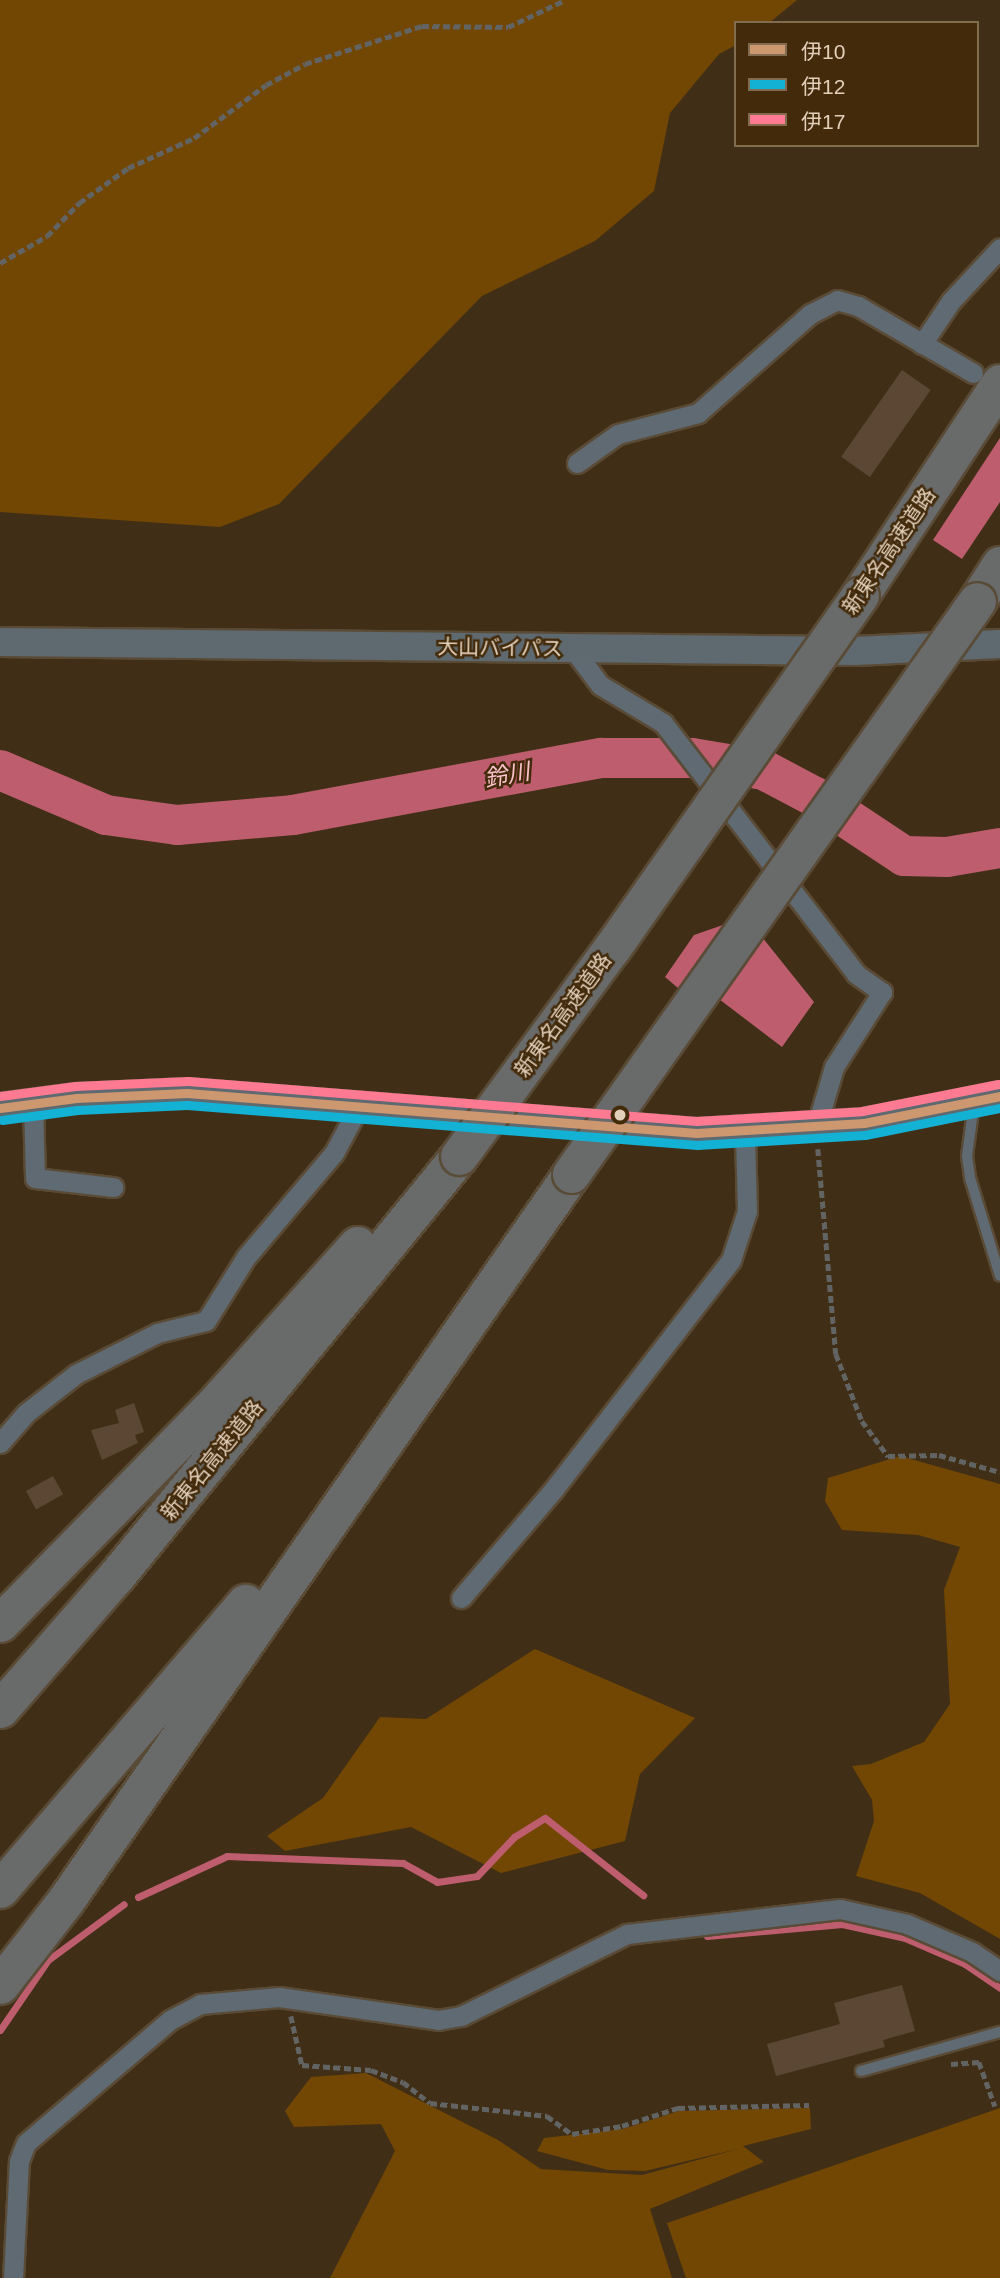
<!DOCTYPE html>
<html>
<head>
<meta charset="utf-8">
<style>
  body { margin:0 }
  #map { position:relative; width:1000px; height:2278px; overflow:hidden; background:#402f16; font-family:Arial,"Noto Sans JP",sans-serif }
  div>[style] { position:absolute }
  .green>* { inset:0; background:#724603 }
  .water>* { inset:0; background:#bd5d6e }
  .stream>* { height:7px; margin:-3.5px; padding:0 3.5px; transform-origin:3.5px; border-radius:3.5px; background:#bd5d6e }
  .river>* { height:40px; margin:-20px; padding:0 20px; transform-origin:20px; border-radius:20px; background:#bd5d6e }
  .building>* { inset:0; background:#5b4734; transform-origin:0 0 }
  .path>* { height:4.5px; margin-top:-2.25px; transform-origin:0; background:repeating-linear-gradient(90deg,#616463 0 7px,transparent 0 10.5px) }
  .roads { filter:drop-shadow(2px 0 #5a4b37) drop-shadow(-2px 0 #5a4b37) drop-shadow(0 2px #5a4b37) drop-shadow(0 -2px #5a4b37) }
  .service>* { height:10px; margin:-5px; padding:0 5px; transform-origin:5px; border-radius:5px; background:#5f6a73 }
  .minor>* { height:19px; margin:-9.5px; padding:0 9.5px; transform-origin:9.5px; border-radius:9.5px; background:#5f6a73 }
  .secondary>* { height:28px; margin:-14px; padding:0 14px; transform-origin:14px; border-radius:14px; background:#5f6970 }
  .motorway>* { height:37px; margin:-18.5px; padding:0 18.5px; transform-origin:18.5px; border-radius:18.5px; background:#696b6b }
  .bridges { filter:drop-shadow(2px 0 #5a4b37) drop-shadow(-2px 0 #5a4b37) drop-shadow(0 2px #5a4b37) drop-shadow(0 -2px #5a4b37) }
  .motorway-bridge>* { height:37px; margin:-18.5px; padding:0 18.5px; transform-origin:18.5px; border-radius:18.5px; background:#696b6b }
  .bus-1>* { height:9px; margin:-4.5px; padding:0 4.5px; transform-origin:4.5px; border-radius:4.5px; background:#cd976f }
  .bus-2>* { height:9px; margin:-4.5px; padding:0 4.5px; transform-origin:4.5px; border-radius:4.5px; background:#13b2d5 }
  .bus-3>* { height:9px; margin:-4.5px; padding:0 4.5px; transform-origin:4.5px; border-radius:4.5px; background:#fe7a93 }
  .dots>* { width:19px; height:19px; translate:-50% -50%; box-sizing:border-box; border:4px solid #422a0a; border-radius:50% }
  span { translate:-50% -50%; white-space:nowrap; text-align:center; line-height:1.15; -webkit-text-stroke:5px #422a0a; paint-order:stroke }
  .street-label { font-size:21px; color:#e2cfba }
  .water-label { font-size:23px; color:#fbc3cb; font-style:italic }
  .legend { position:absolute; left:734px; top:21px; width:245px; height:126px; box-sizing:border-box; background:#422a0a; border:2px solid #826c50; margin:0; padding:9px 12px; list-style:none; font-size:21px; color:#e2cfba }
  .legend li { display:flex; align-items:center; gap:14px; height:35px }
  .legend b { width:35px; border:2px solid #826c50 }
</style>
</head>
<body>
<div id="map">
  <div class="green">
    <div style="clip-path:polygon(0 0,797px 0,769px 23px,736px 23px,736px 45px,719px 54px,670px 113px,654px 191px,595px 241px,482px 296px,279px 504px,220px 527px,0 512px)"></div>
    <div style="clip-path:polygon(900px 1456px,1000px 1484px,1000px 1939px,920px 1893px,856px 1876px,874px 1821px,872px 1800px,852px 1766px,871px 1764px,924px 1742px,950px 1704px,944px 1590px,960px 1547px,918px 1535px,842px 1530px,825px 1501px,828px 1478px)"></div>
    <div style="clip-path:polygon(535px 1649px,695px 1718px,640px 1774px,625px 1841px,501px 1873px,411px 1827px,285px 1851px,267px 1836px,323px 1798px,380px 1717px,426px 1719px)"></div>
    <div style="clip-path:polygon(366px 2073px,498px 2140px,541px 2169px,642px 2175px,738px 2149px,645px 2171px,608px 2170px,537px 2151px,544px 2138px,623px 2129px,679px 2111px,810px 2108px,811px 2129px,743px 2146px,764px 2162px,650px 2209px,672px 2278px,330px 2278px,395px 2151px,381px 2124px,294px 2127px,285px 2111px,311px 2077px)"></div>
    <div style="clip-path:polygon(1000px 2108px,1000px 2278px,686px 2278px,667px 2223px)"></div>
  </div>
  <div class="water">
    <div style="clip-path:polygon(1000px 438px,1000px 502px,962px 559px,933px 540px)"></div>
    <div style="clip-path:polygon(746px 917px,814px 1002px,782px 1047px,715px 996px,704px 1010px,665px 977px,694px 935px)"></div>
  </div>
  <div class="stream">
    <div style="left:138px;top:1897px;width:98px;rotate:-24.7deg"></div>
    <div style="left:227px;top:1856px;width:176px;rotate:2.3deg"></div>
    <div style="left:403px;top:1863px;width:39px;rotate:29deg"></div>
    <div style="left:437px;top:1882px;width:40px;rotate:-8.5deg"></div>
    <div style="left:477px;top:1876px;width:54px;rotate:-46.5deg"></div>
    <div style="left:514px;top:1837px;width:36px;rotate:-32deg"></div>
    <div style="left:545px;top:1818px;width:125px;rotate:38.2deg"></div>
    <div style="left:707px;top:1936px;width:136px;rotate:-5.1deg"></div>
    <div style="left:842px;top:1924px;width:65px;rotate:12.5deg"></div>
    <div style="left:905px;top:1938px;width:65px;rotate:23.4deg"></div>
    <div style="left:965px;top:1964px;width:42px;rotate:34.4deg"></div>
    <div style="left:0;top:2030px;width:85px;rotate:-55.6deg"></div>
    <div style="left:48px;top:1960px;width:94px;rotate:-36.4deg"></div>
  </div>
  <div class="river">
    <div style="left:0;top:770px;width:115px;rotate:23deg"></div>
    <div style="left:106px;top:815px;width:72px;rotate:8deg"></div>
    <div style="left:177px;top:825px;width:116px;rotate:-4.9deg"></div>
    <div style="left:293px;top:815px;width:314px;rotate:-10.5deg"></div>
    <div style="left:602px;top:758px;width:90px"></div>
    <div style="left:692px;top:758px;width:73px;rotate:9.5deg"></div>
    <div style="left:764px;top:770px;width:58px;rotate:27.9deg"></div>
    <div style="left:815px;top:797px;width:107px;rotate:33.5deg"></div>
    <div style="left:904px;top:856px;width:43px;rotate:1.3deg"></div>
    <div style="left:947px;top:857px;width:54px;rotate:-9.6deg"></div>
  </div>
  <div class="building">
    <div style="left:902px;top:370px;width:35px;height:106px;rotate:35deg"></div>
    <div style="clip-path:polygon(134px 1403px,144px 1432px,135px 1435px,138px 1443px,102px 1460px,91px 1430px,119px 1423px,115px 1410px)"></div>
    <div style="left:53px;top:1476px;width:21px;height:31px;rotate:61deg"></div>
    <div style="clip-path:polygon(902px 1985px,915px 2031px,883px 2040px,885px 2047px,776px 2076px,767px 2044px,840px 2024px,834px 2003px)"></div>
  </div>
  <div class="path">
    <div style="left:0;top:263px;width:54px;rotate:-29.9deg"></div>
    <div style="left:47px;top:236px;width:46px;rotate:-45.9deg"></div>
    <div style="left:79px;top:203px;width:60px;rotate:-35.5deg"></div>
    <div style="left:128px;top:168px;width:72px;rotate:-24.4deg"></div>
    <div style="left:194px;top:138px;width:89px;rotate:-36.4deg"></div>
    <div style="left:266px;top:85px;width:44px;rotate:-28.3deg"></div>
    <div style="left:305px;top:64px;width:123px;rotate:-18deg"></div>
    <div style="left:422px;top:26px;width:86px;rotate:0.7deg"></div>
    <div style="left:508px;top:27px;width:63px;rotate:-25.3deg"></div>
    <div style="left:818px;top:1149px;width:206px;rotate:85deg"></div>
    <div style="left:836px;top:1354px;width:72px;rotate:68.8deg"></div>
    <div style="left:862px;top:1421px;width:44px;rotate:53.4deg"></div>
    <div style="left:888px;top:1456px;width:51px;rotate:-1.1deg"></div>
    <div style="left:939px;top:1455px;width:63px;rotate:15.6deg"></div>
    <div style="left:291px;top:2016px;width:50px;rotate:77.3deg"></div>
    <div style="left:302px;top:2065px;width:69px;rotate:4.1deg"></div>
    <div style="left:371px;top:2070px;width:34px;rotate:21deg"></div>
    <div style="left:403px;top:2082px;width:34px;rotate:38deg"></div>
    <div style="left:430px;top:2103px;width:118px;rotate:6.3deg"></div>
    <div style="left:547px;top:2116px;width:31px;rotate:36deg"></div>
    <div style="left:572px;top:2134px;width:51px;rotate:-9.1deg"></div>
    <div style="left:622px;top:2126px;width:59px;rotate:-17.8deg"></div>
    <div style="left:678px;top:2108px;width:131px;rotate:-1.3deg"></div>
    <div style="left:951px;top:2064px;width:28px;rotate:-4deg"></div>
    <div style="left:979px;top:2062px;width:47px;rotate:70deg"></div>
  </div>
  <div class="roads">
    <div class="service">
      <div style="left:974px;top:1104px;width:52px;rotate:97.7deg"></div>
      <div style="left:967px;top:1156px;width:22px;rotate:82deg"></div>
      <div style="left:970px;top:1178px;width:102px;rotate:73deg"></div>
      <div style="left:861px;top:2071px;width:144px;rotate:-15.7deg"></div>
    </div>
    <div class="minor">
      <div style="left:922px;top:344px;width:52px;rotate:-56deg"></div>
      <div style="left:951px;top:301px;width:72px;rotate:-47.2deg"></div>
      <div style="left:577px;top:463px;width:50px;rotate:-35.3deg"></div>
      <div style="left:618px;top:434px;width:83px;rotate:-14.7deg"></div>
      <div style="left:698px;top:413px;width:149px;rotate:-41.5deg"></div>
      <div style="left:810px;top:314px;width:30px;rotate:-27deg"></div>
      <div style="left:837px;top:300px;width:22px;rotate:16deg"></div>
      <div style="left:858px;top:306px;width:133px;rotate:30.2deg"></div>
      <div style="left:573px;top:649px;width:45px;rotate:53.1deg"></div>
      <div style="left:600px;top:685px;width:74px;rotate:31.1deg"></div>
      <div style="left:663px;top:723px;width:317px;rotate:52.4deg"></div>
      <div style="left:856px;top:974px;width:32px;rotate:35deg"></div>
      <div style="left:882px;top:992px;width:89px;rotate:122.6deg"></div>
      <div style="left:834px;top:1067px;width:64px;rotate:106.4deg"></div>
      <div style="left:33px;top:1102px;width:76px;rotate:88.5deg"></div>
      <div style="left:35px;top:1178px;width:79px;rotate:6.6deg"></div>
      <div style="left:0;top:1443px;width:40px;rotate:-49deg"></div>
      <div style="left:26px;top:1413px;width:63px;rotate:-38deg"></div>
      <div style="left:76px;top:1374px;width:91px;rotate:-26.8deg"></div>
      <div style="left:157px;top:1333px;width:50px;rotate:-13.8deg"></div>
      <div style="left:206px;top:1321px;width:75px;rotate:-58deg"></div>
      <div style="left:246px;top:1257px;width:136px;rotate:-49.8deg"></div>
      <div style="left:334px;top:1153px;width:51px;rotate:-61.9deg"></div>
      <div style="left:461px;top:1598px;width:143px;rotate:-49.5deg"></div>
      <div style="left:554px;top:1489px;width:289px;rotate:-52.3deg"></div>
      <div style="left:731px;top:1260px;width:52px;rotate:-71.9deg"></div>
      <div style="left:747px;top:1211px;width:79px;rotate:-91.5deg"></div>
      <div style="left:13px;top:2278px;width:117px;rotate:-87.1deg"></div>
      <div style="left:19px;top:2161px;width:19px;rotate:-69deg"></div>
      <div style="left:26px;top:2143px;width:189px;rotate:-40.5deg"></div>
      <div style="left:170px;top:2020px;width:34px;rotate:-28deg"></div>
      <div style="left:200px;top:2004px;width:79px;rotate:-5.1deg"></div>
      <div style="left:279px;top:1997px;width:161px;rotate:8.2deg"></div>
      <div style="left:438px;top:2020px;width:23px;rotate:-10deg"></div>
      <div style="left:461px;top:2016px;width:185px;rotate:-26.3deg"></div>
      <div style="left:627px;top:1934px;width:214px;rotate:-6.7deg"></div>
      <div style="left:840px;top:1909px;width:69px;rotate:12.6deg"></div>
      <div style="left:907px;top:1924px;width:71px;rotate:23.3deg"></div>
      <div style="left:972px;top:1952px;width:34px;rotate:34deg"></div>
    </div>
    <div class="secondary">
      <div style="left:0;top:642px;width:855px;rotate:0.6deg"></div>
      <div style="left:855px;top:651px;width:145px;rotate:-2.8deg"></div>
      <div style="left:0;top:1108px;width:77px;rotate:-7.5deg"></div>
      <div style="left:76px;top:1098px;width:111px;rotate:-2.6deg"></div>
      <div style="left:187px;top:1093px;width:511px;rotate:4.49deg"></div>
      <div style="left:696px;top:1133px;width:168px;rotate:-3.4deg"></div>
      <div style="left:864px;top:1123px;width:139px;rotate:-11.2deg"></div>
    </div>
    <div class="motorway">
      <div style="left:860px;top:595px;width:254px;rotate:-56.6deg"></div>
      <div style="left:977px;top:601px;width:43px;rotate:-57.4deg"></div>
      <div style="left:0;top:1623px;width:313px;rotate:-45.6deg"></div>
      <div style="left:219px;top:1399px;width:207px;rotate:-48.1deg"></div>
      <div style="left:0;top:1709px;width:178px;rotate:-48.9deg"></div>
      <div style="left:117px;top:1575px;width:541px;rotate:-50.78deg"></div>
      <div style="left:0;top:1889px;width:377px;rotate:-49.4deg"></div>
      <div style="left:0;top:1985px;width:108px;rotate:-52.2deg"></div>
      <div style="left:66px;top:1900px;width:884px;rotate:-55.18deg"></div>
    </div>
  </div>
  <div class="bridges">
    <div class="motorway-bridge">
      <div style="left:459px;top:1156px;width:258px;rotate:-53.7deg"></div>
      <div style="left:612px;top:948px;width:431px;rotate:-54.9deg"></div>
      <div style="left:571px;top:1174px;width:702px;rotate:-54.68deg"></div>
    </div>
  </div>
  <div class="bus-1">
    <div style="left:0;top:1108px;width:77px;rotate:-7.5deg"></div>
    <div style="left:76px;top:1098px;width:111px;rotate:-2.6deg"></div>
    <div style="left:187px;top:1093px;width:511px;rotate:4.49deg"></div>
    <div style="left:696px;top:1133px;width:168px;rotate:-3.4deg"></div>
    <div style="left:864px;top:1123px;width:139px;rotate:-11.2deg"></div>
  </div>
  <div class="bus-2">
    <div style="left:2px;top:1120px;width:76px;rotate:-7.6deg"></div>
    <div style="left:77px;top:1110px;width:110px;rotate:-2.6deg"></div>
    <div style="left:187px;top:1105px;width:512px;rotate:4.48deg"></div>
    <div style="left:697px;top:1145px;width:168px;rotate:-3.4deg"></div>
    <div style="left:865px;top:1135px;width:138px;rotate:-11.3deg"></div>
  </div>
  <div class="bus-3">
    <div style="left:0;top:1096px;width:76px;rotate:-7.6deg"></div>
    <div style="left:75px;top:1086px;width:113px;rotate:-2.5deg"></div>
    <div style="left:188px;top:1081px;width:510px;rotate:4.5deg"></div>
    <div style="left:696px;top:1121px;width:166px;rotate:-3.4deg"></div>
    <div style="left:862px;top:1111px;width:139px;rotate:-11.2deg"></div>
  </div>
  <div class="dots">
    <div style="left:620px;top:1115px;background:#e2cfba"></div>
  </div>
  <div class="street-label">
    <span style="left:889px;top:551px;rotate:-56deg">新東名高速道路</span>
    <span style="left:500px;top:648px;rotate:1deg">大山バイパス</span>
    <span style="left:563px;top:1015px;rotate:-54deg">新東名高速道路</span>
    <span style="left:212px;top:1460px;rotate:-51deg">新東名高速道路</span>
  </div>
  <div class="water-label">
    <span style="left:507px;top:775px;rotate:-10deg">鈴川</span>
  </div>
  <ul class="legend">
  <li><b style="height:9px;background:#cd976f"></b>伊10</li>
  <li><b style="height:9px;background:#13b2d5"></b>伊12</li>
  <li><b style="height:9px;background:#fe7a93"></b>伊17</li>
  </ul>
</div>
</body>
</html>
